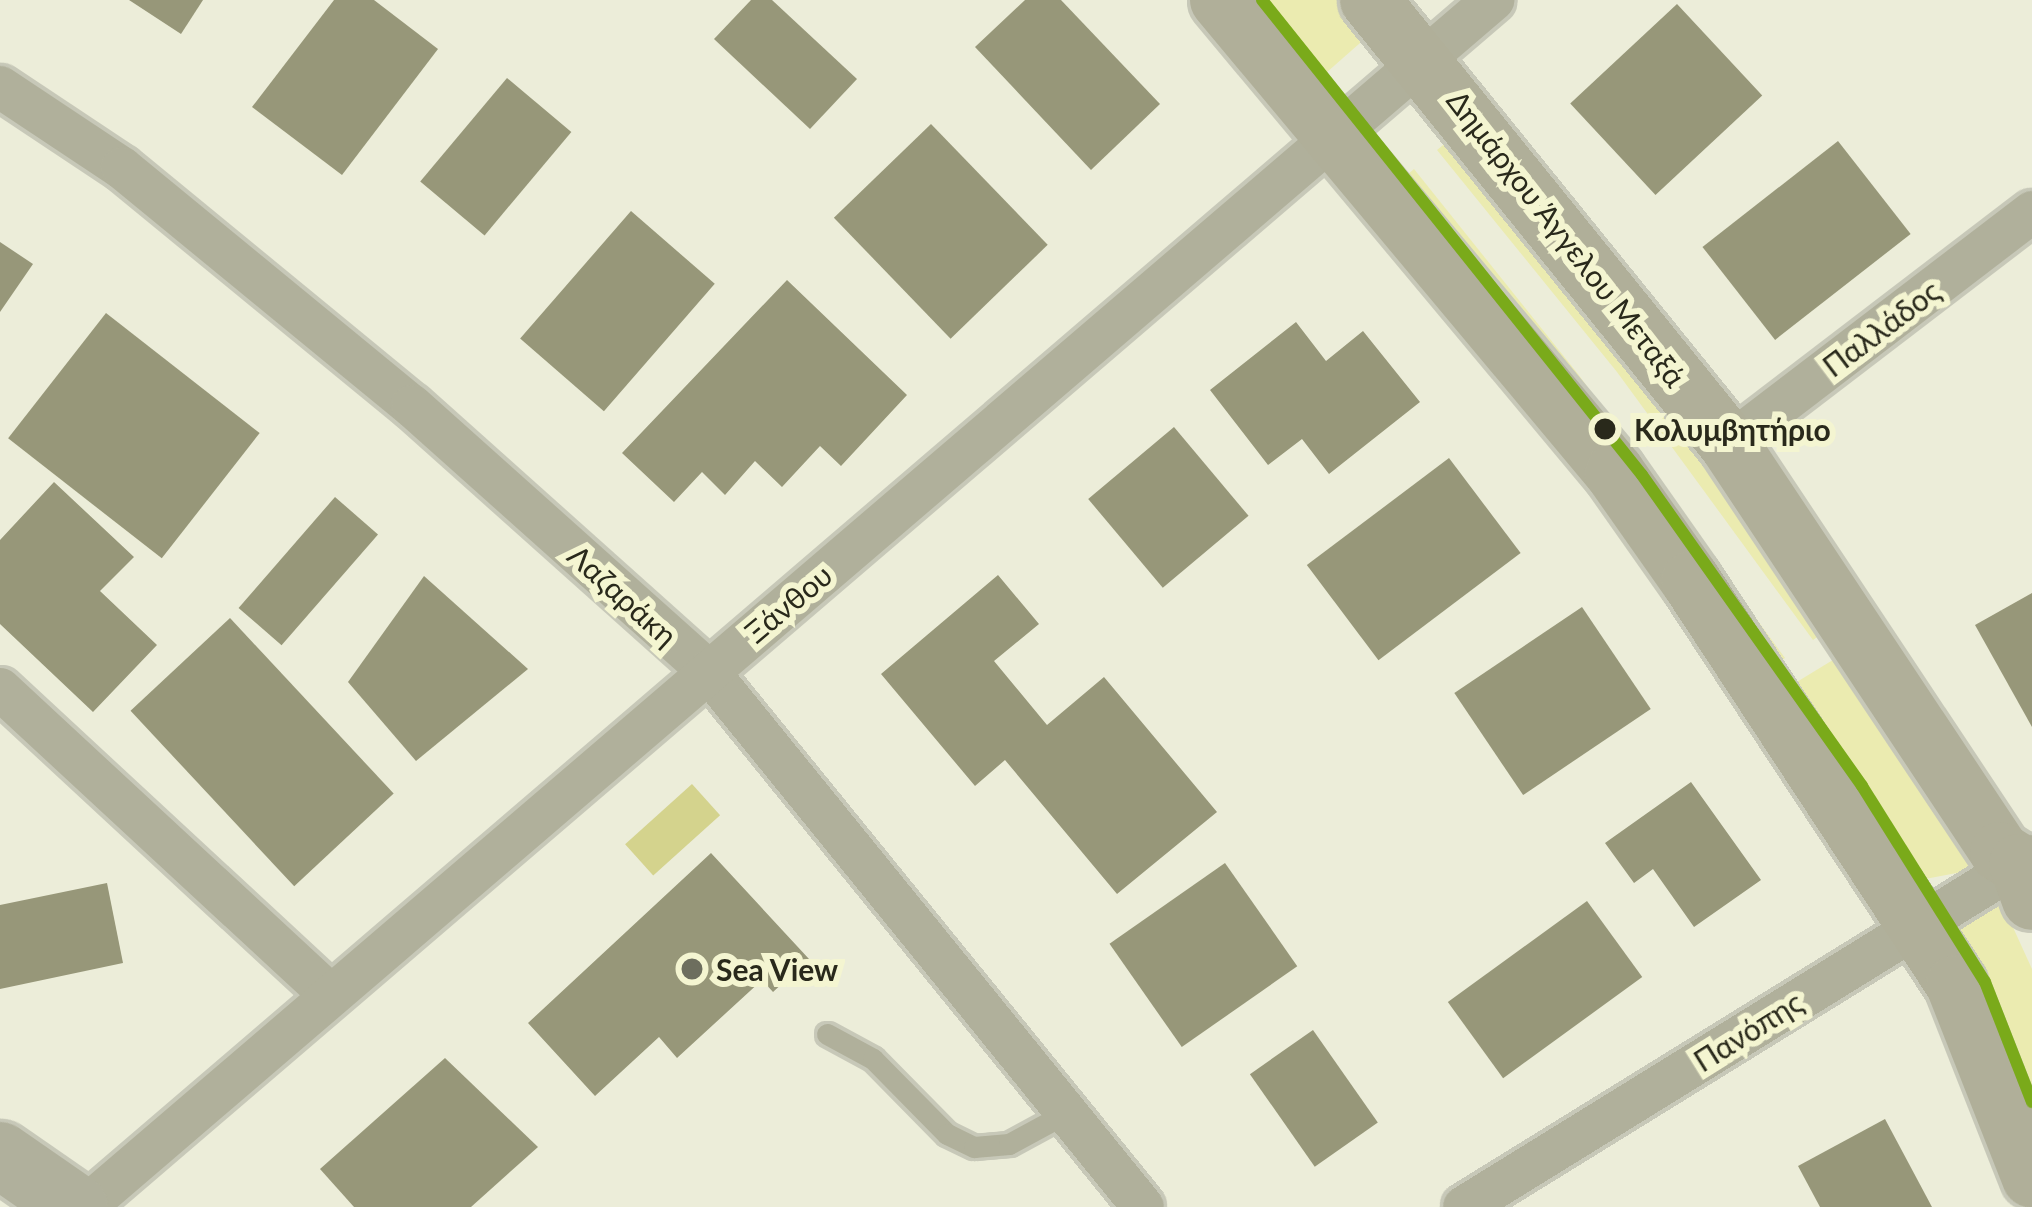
<!DOCTYPE html>
<html>
<head>
<meta charset="utf-8">
<style>
  body { margin:0 }
  #map { position:relative; width:2032px; height:1207px; overflow:hidden; background:#ecedd9; font-family:Lato,sans-serif }
  div>[style] { position:absolute }
  .green>* { inset:0; background:#ebebb0 }
  .water>* { inset:0; background:#d4d38d; transform-origin:0 0 }
  .building>* { inset:0; background:#979779; transform-origin:0 0 }
  .roads { filter:drop-shadow(3px 0 #c7c8b8) drop-shadow(-3px 0 #c7c8b8) drop-shadow(0 3px #c7c8b8) drop-shadow(0 -3px #c7c8b8) }
  .lane>* { height:21px; margin:-10.5px; padding:0 10.5px; transform-origin:10.5px; border-radius:10.5px; background:#b0b09b }
  .street>* { height:42px; margin:-21px; padding:0 21px; transform-origin:21px; border-radius:21px; background:#b0b09b }
  .secondary>* { height:60px; margin:-30px; padding:0 30px; transform-origin:30px; border-radius:30px; background:#b0af99 }
  .highway>* { height:66px; margin:-33px; padding:0 33px; transform-origin:33px; border-radius:33px; background:#b0b09c }
  .tram-1>* { height:12px; margin:-6px; padding:0 6px; transform-origin:6px; border-radius:6px; background:#7aaa1a }
  .dots>* { width:33px; height:33px; translate:-50% -50%; box-sizing:border-box; border:6px solid #f4f5d1; border-radius:50% }
  span { translate:-50% -50%; white-space:nowrap; text-align:center; line-height:1.15; -webkit-text-stroke:12px #f4f5d1; paint-order:stroke }
  .street-label { font-size:30px; color:#29291b }
  .stop-label { font-size:30px; color:#29291b; font-weight:700 }
  .left { translate:0 -50%; text-align:left }
  .poi-label { font-size:30px; color:#29291b; font-weight:700 }
</style>
</head>
<body>
<div id="map">
  <div class="green">
    <div style="clip-path:polygon(1247px 0,1337px 0,1368px 36px,1318px 80px)"></div>
    <div style="clip-path:polygon(1453px 137px,1675px 413px,1830px 628px,1813px 640px,1617px 372px,1437px 150px)"></div>
    <div style="clip-path:polygon(1414px 169px,1578px 374px,1785px 658px,1770px 668px,1401px 180px)"></div>
    <div style="clip-path:polygon(1846px 652px,1978px 859px,1967px 871px,1920px 880px,1782px 691px)"></div>
    <div style="clip-path:polygon(2001px 901px,2032px 969px,2032px 1134px,1947px 937px)"></div>
  </div>
  <div class="water">
    <div style="left:692px;top:784px;width:42px;height:90px;rotate:48deg"></div>
  </div>
  <div class="building">
    <div style="clip-path:polygon(129px 0,203px 0,181px 34px)"></div>
    <div style="clip-path:polygon(334px 0,374px 0,438px 49px,342px 175px,252px 107px)"></div>
    <div style="clip-path:polygon(751px 0,772px 0,857px 79px,810px 129px,714px 39px)"></div>
    <div style="clip-path:polygon(1025px 0,1061px 0,1160px 104px,1091px 170px,975px 47px)"></div>
    <div style="left:1677px;top:4px;width:125px;height:146px;rotate:47deg"></div>
    <div style="left:507px;top:78px;width:84px;height:135px;rotate:40deg"></div>
    <div style="left:931px;top:124px;width:168px;height:135px;rotate:46deg"></div>
    <div style="left:1838px;top:141px;width:118px;height:172px;rotate:52deg"></div>
    <div style="left:631px;top:211px;width:111px;height:169px;rotate:41deg"></div>
    <div style="clip-path:polygon(0 242px,33px 264px,0 312px)"></div>
    <div style="clip-path:polygon(787px 280px,907px 395px,841px 466px,820px 446px,782px 487px,755px 461px,725px 495px,702px 472px,674px 502px,622px 453px)"></div>
    <div style="left:106px;top:313px;width:195px;height:159px;rotate:38deg"></div>
    <div style="clip-path:polygon(1296px 322px,1326px 361px,1363px 331px,1420px 402px,1329px 474px,1302px 439px,1268px 465px,1210px 390px)"></div>
    <div style="left:1174px;top:427px;width:116px;height:112px;rotate:50deg"></div>
    <div style="left:1449px;top:458px;width:119px;height:178px;rotate:53deg"></div>
    <div style="clip-path:polygon(54px 482px,134px 557px,100px 591px,157px 645px,93px 712px,0 624px,0 540px)"></div>
    <div style="left:335px;top:497px;width:57px;height:147px;rotate:41deg"></div>
    <div style="clip-path:polygon(998px 575px,1039px 624px,994px 661px,1047px 725px,1104px 677px,1217px 812px,1117px 894px,1005px 760px,975px 786px,881px 674px)"></div>
    <div style="clip-path:polygon(424px 576px,528px 669px,416px 761px,348px 682px)"></div>
    <div style="clip-path:polygon(2032px 593px,2032px 727px,1975px 625px)"></div>
    <div style="left:1582px;top:607px;width:123px;height:154px;rotate:56deg"></div>
    <div style="left:230px;top:618px;width:240px;height:136px;rotate:47deg"></div>
    <div style="clip-path:polygon(1691px 782px,1761px 880px,1694px 927px,1653px 869px,1634px 883px,1605px 843px)"></div>
    <div style="clip-path:polygon(711px 853px,809px 959px,773px 992px,762px 980px,677px 1058px,659px 1037px,595px 1096px,528px 1023px)"></div>
    <div style="left:1225px;top:863px;width:126px;height:141px;rotate:55deg"></div>
    <div style="clip-path:polygon(107px 883px,123px 963px,0 989px,0 905px)"></div>
    <div style="left:1587px;top:901px;width:94px;height:172px;rotate:54deg"></div>
    <div style="left:1313px;top:1030px;width:113px;height:77px;rotate:55deg"></div>
    <div style="clip-path:polygon(445px 1058px,538px 1147px,471px 1207px,354px 1207px,320px 1169px)"></div>
    <div style="clip-path:polygon(1885px 1119px,1932px 1207px,1820px 1207px,1798px 1166px)"></div>
  </div>
  <div class="roads">
    <div class="lane">
      <div style="left:827px;top:1034px;width:52px;rotate:28.5deg"></div>
      <div style="left:873px;top:1059px;width:105px;rotate:45.4deg"></div>
      <div style="left:947px;top:1134px;width:30px;rotate:26deg"></div>
      <div style="left:974px;top:1147px;width:35px;rotate:-5deg"></div>
      <div style="left:1009px;top:1144px;width:65px;rotate:-28.5deg"></div>
    </div>
    <div class="street">
      <div style="left:0;top:87px;width:146px;rotate:33.6deg"></div>
      <div style="left:122px;top:168px;width:375px;rotate:39.4deg"></div>
      <div style="left:412px;top:406px;width:397px;rotate:41.8deg"></div>
      <div style="left:708px;top:671px;width:690px;rotate:50.94deg"></div>
      <div style="left:1729px;top:444px;width:382px;rotate:-37.4deg"></div>
      <div style="left:0;top:689px;width:451px;rotate:42.8deg"></div>
      <div style="left:85px;top:1207px;width:1855px;rotate:-40.6deg"></div>
      <div style="left:1464px;top:1207px;width:668px;rotate:-31.71deg"></div>
    </div>
    <div class="secondary">
      <div style="left:1220px;top:0;width:616px;rotate:50.13deg"></div>
      <div style="left:1615px;top:473px;width:132px;rotate:54.9deg"></div>
      <div style="left:1691px;top:581px;width:483px;rotate:56.7deg"></div>
      <div style="left:1956px;top:985px;width:207px;rotate:68.5deg"></div>
      <div style="left:1370px;top:0;width:571px;rotate:51.04deg"></div>
      <div style="left:1729px;top:444px;width:490px;rotate:56.4deg"></div>
      <div style="left:2000px;top:852px;width:22px;rotate:32deg"></div>
      <div style="left:2019px;top:864px;width:38px;rotate:70deg"></div>
    </div>
    <div class="highway">
      <div style="left:0;top:1155px;width:91px;rotate:34.7deg"></div>
    </div>
  </div>
  <div class="tram-1">
    <div style="left:1262px;top:0;width:608px;rotate:51.34deg"></div>
    <div style="left:1642px;top:475px;width:381px;rotate:54.7deg"></div>
    <div style="left:1862px;top:786px;width:231px;rotate:57.9deg"></div>
    <div style="left:1985px;top:982px;width:129px;rotate:68.6deg"></div>
  </div>
  <div class="dots">
    <div style="left:1605px;top:429px;background:#29291b"></div>
    <div style="left:692px;top:969px;background:#6d6e5e"></div>
  </div>
  <div class="street-label">
    <span style="left:1567px;top:238px;rotate:52deg">Δημάρχου Άγγελου Μεταξά</span>
    <span style="left:1881px;top:328px;rotate:-37deg">Παλλάδος</span>
    <span style="left:623px;top:595px;rotate:42deg">Λαζαράκη</span>
    <span style="left:788px;top:603px;rotate:-40deg">Ξάνθου</span>
    <span style="left:1748px;top:1031px;rotate:-32deg">Πανόπης</span>
  </div>
  <div class="stop-label">
    <span class="left" style="left:1634px;top:429px">Κολυμβητήριο</span>
  </div>
  <div class="poi-label">
    <span class="left" style="left:716px;top:969px">Sea View</span>
  </div>
</div>
</body>
</html>
